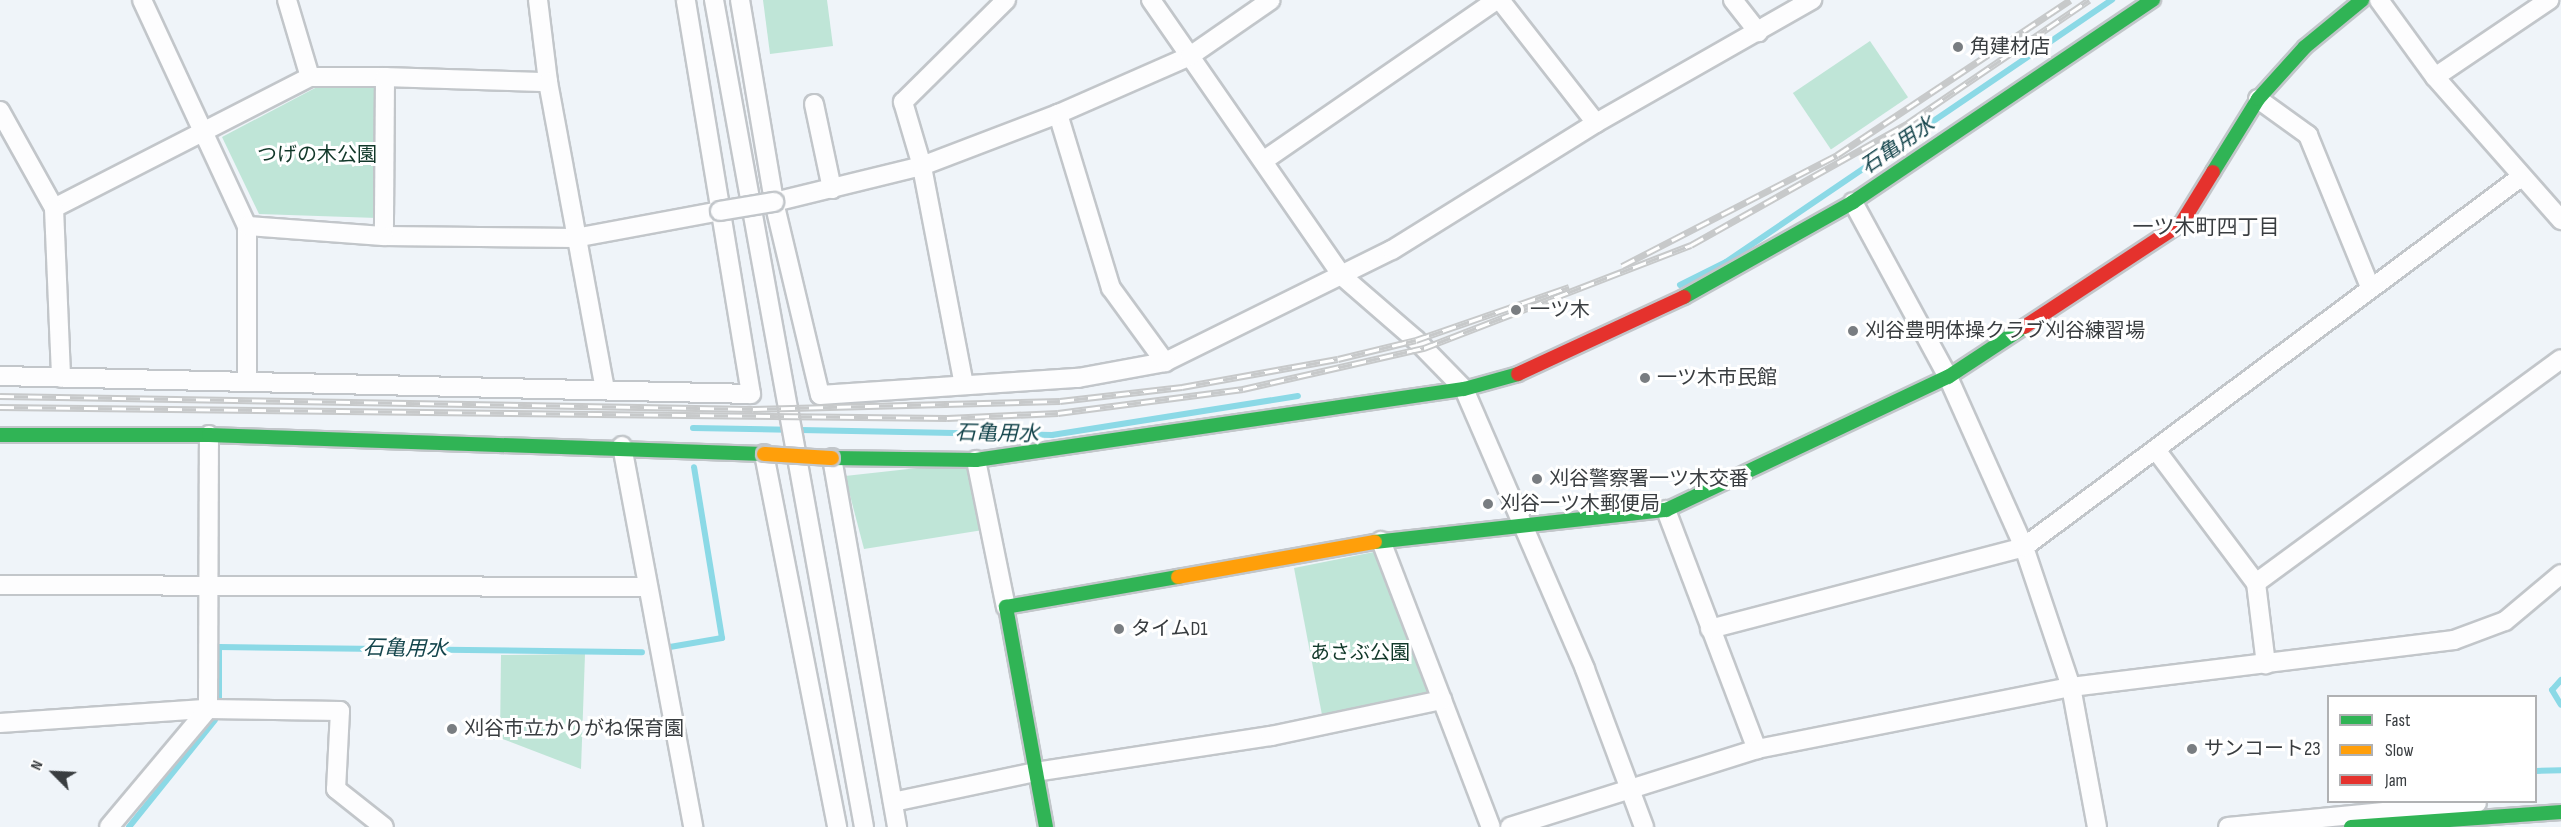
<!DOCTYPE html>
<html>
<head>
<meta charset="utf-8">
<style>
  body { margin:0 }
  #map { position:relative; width:2561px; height:827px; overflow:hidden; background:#eff4f9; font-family:"Sofia Sans Condensed","Noto Sans JP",sans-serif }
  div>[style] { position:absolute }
  .green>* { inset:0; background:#bfe5d7; transform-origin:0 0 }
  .stream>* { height:6px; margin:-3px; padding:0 3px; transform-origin:3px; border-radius:3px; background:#8bd9e6 }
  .roads { filter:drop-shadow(2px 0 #c2c6ca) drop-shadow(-2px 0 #c2c6ca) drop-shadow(0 2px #c2c6ca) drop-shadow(0 -2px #c2c6ca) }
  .street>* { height:18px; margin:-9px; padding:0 9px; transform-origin:9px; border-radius:9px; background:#fdfdfe }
  .fast>* { height:14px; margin:-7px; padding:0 7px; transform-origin:7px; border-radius:7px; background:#30b455 }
  .slow>* { height:14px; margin:-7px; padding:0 7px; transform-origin:7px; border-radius:7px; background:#ff9f0a }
  .jam>* { height:14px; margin:-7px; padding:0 7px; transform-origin:7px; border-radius:7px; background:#e5322d }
  .rail>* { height:7px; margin-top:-3.5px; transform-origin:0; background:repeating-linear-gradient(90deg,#fff 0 14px,#c7c9ca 0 28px); box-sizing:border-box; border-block:2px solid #c7c9ca }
  .bridges { filter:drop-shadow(2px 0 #c2c6ca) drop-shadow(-2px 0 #c2c6ca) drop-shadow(0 2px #c2c6ca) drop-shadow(0 -2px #c2c6ca) }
  .street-bridge>* { height:18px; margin:-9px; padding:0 9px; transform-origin:9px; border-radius:9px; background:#fdfdfe }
  .slow-bridge>* { height:14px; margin:-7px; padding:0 7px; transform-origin:7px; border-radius:7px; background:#ff9f0a }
  .dots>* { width:16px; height:16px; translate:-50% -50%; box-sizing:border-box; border:3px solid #fff; border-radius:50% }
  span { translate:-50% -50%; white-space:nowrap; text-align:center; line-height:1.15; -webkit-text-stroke:6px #fff; paint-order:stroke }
  .poi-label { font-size:20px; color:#393d40 }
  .left { translate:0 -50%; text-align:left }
  .park-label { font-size:20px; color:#113829 }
  .water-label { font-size:21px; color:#14454c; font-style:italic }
  .neighbourhood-label { font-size:21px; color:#393d40 }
  .legend { position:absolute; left:2327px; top:695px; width:210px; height:108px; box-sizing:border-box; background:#fff; border:2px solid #b0b1b3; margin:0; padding:8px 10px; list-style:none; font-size:18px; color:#393d40 }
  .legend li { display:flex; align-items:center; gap:12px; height:30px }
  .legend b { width:30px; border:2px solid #b0b1b3 }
  .north { position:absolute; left:24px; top:743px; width:60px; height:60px; -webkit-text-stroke:4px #fff; paint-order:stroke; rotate:294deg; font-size:16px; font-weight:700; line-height:24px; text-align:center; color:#393d40 }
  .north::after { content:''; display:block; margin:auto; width:21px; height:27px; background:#393d40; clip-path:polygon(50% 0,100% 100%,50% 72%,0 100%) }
</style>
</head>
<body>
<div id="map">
  <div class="green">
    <div style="clip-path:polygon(763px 0,827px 0,833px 46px,770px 54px)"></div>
    <div style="left:1870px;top:41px;width:68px;height:93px;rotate:56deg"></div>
    <div style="clip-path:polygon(317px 87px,379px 88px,377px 218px,259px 214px,222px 137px)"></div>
    <div style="clip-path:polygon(972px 462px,983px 530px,864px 549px,845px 476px)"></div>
    <div style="clip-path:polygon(1374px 552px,1428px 693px,1322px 715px,1294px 568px)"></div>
    <div style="clip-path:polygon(585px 654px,581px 769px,500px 738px,501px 655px)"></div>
  </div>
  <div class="stream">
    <div style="left:1680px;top:285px;width:51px;rotate:-26.6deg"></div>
    <div style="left:1726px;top:262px;width:467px;rotate:-34.2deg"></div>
    <div style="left:693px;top:428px;width:359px;rotate:1.1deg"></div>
    <div style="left:1052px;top:435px;width:249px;rotate:-9deg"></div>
    <div style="left:664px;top:648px;width:59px;rotate:-9.8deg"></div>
    <div style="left:722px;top:638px;width:173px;rotate:-99.3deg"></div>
    <div style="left:2561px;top:680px;width:13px;rotate:132deg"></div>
    <div style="left:2552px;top:690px;width:17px;rotate:59deg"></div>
    <div style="left:219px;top:698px;width:51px;rotate:-90deg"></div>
    <div style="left:219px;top:647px;width:423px;rotate:0.7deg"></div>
    <div style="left:2536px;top:771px;width:25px;rotate:-2deg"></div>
    <div style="left:129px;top:827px;width:137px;rotate:-51.2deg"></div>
  </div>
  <div class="roads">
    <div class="street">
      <div style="left:142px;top:0;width:249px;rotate:65.1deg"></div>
      <div style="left:247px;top:226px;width:152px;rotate:90deg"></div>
      <div style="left:287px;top:0;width:80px;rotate:73.4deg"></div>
      <div style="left:310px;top:77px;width:75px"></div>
      <div style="left:385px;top:77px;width:159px;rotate:90.4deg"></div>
      <div style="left:384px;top:236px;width:191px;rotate:0.6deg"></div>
      <div style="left:575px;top:238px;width:147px;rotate:-10.5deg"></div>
      <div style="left:538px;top:0;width:83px;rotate:83deg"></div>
      <div style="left:714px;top:0;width:840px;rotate:79.72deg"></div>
      <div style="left:740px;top:0;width:205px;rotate:80.4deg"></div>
      <div style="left:774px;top:202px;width:198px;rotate:76.6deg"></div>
      <div style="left:820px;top:395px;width:259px;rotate:-3.8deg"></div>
      <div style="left:1078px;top:378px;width:88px;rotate:-10.4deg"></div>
      <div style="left:1165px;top:362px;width:253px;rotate:-26.3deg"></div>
      <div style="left:1392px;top:250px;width:240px;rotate:-31.9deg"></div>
      <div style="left:1596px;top:123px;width:249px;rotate:-29.7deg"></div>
      <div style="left:1151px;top:0;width:336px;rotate:55.3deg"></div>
      <div style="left:1342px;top:276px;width:98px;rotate:40.9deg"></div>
      <div style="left:1416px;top:340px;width:69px;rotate:45.6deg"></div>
      <div style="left:1464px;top:389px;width:305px;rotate:66.6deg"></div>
      <div style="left:1585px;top:669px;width:169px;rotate:69.5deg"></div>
      <div style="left:1500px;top:0;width:156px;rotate:52deg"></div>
      <div style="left:1733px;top:0;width:41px;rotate:52deg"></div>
      <div style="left:2379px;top:0;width:95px;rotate:54deg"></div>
      <div style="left:2435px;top:77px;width:191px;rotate:48.6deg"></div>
      <div style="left:385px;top:77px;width:163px;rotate:1.8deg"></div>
      <div style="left:548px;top:82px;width:313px;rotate:79.5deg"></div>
      <div style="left:2435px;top:77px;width:138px;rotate:-34deg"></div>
      <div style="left:2258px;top:99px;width:62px;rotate:35.8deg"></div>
      <div style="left:2308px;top:135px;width:164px;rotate:67.8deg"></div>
      <div style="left:814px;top:104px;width:87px;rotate:78deg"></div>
      <div style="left:0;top:111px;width:111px;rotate:60.9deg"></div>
      <div style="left:54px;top:208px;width:288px;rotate:-27.1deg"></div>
      <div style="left:1058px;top:114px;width:182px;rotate:73.1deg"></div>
      <div style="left:1111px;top:288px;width:92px;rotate:53.9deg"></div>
      <div style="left:1263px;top:161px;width:283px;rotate:-34.6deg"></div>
      <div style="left:774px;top:202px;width:152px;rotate:-13.7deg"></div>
      <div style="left:922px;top:166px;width:146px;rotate:-20.9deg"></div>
      <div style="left:1058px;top:114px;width:144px;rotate:-23.7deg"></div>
      <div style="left:1190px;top:56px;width:98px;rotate:-34.7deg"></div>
      <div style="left:54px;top:208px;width:170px;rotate:87.6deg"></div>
      <div style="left:247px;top:226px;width:137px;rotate:4.2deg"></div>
      <div style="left:0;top:376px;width:751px;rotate:1.37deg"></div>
      <div style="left:751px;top:394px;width:399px;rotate:-99.4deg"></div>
      <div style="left:964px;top:385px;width:223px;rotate:-100.9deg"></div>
      <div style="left:922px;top:166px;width:67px;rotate:-106.5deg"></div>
      <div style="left:903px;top:102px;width:145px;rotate:-44.7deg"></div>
      <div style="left:622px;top:446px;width:388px;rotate:79.4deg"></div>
      <div style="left:2156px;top:450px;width:166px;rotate:53.1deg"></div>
      <div style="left:2256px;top:583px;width:82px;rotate:83deg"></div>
      <div style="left:764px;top:454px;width:380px;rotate:78.9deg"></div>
      <div style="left:832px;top:458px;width:375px;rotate:80deg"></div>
      <div style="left:976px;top:460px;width:150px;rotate:78.5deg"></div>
      <div style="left:1666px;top:510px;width:256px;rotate:69.2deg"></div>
      <div style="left:1381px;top:541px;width:306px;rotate:69deg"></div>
      <div style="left:2256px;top:583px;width:378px;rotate:-36.3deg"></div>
      <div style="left:0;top:585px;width:645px;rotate:0.18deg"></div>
      <div style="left:1710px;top:629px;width:325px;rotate:-14.6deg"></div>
      <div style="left:2024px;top:547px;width:620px;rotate:-36.67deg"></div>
      <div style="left:0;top:723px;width:208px;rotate:-3.9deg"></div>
      <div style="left:208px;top:709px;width:132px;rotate:0.9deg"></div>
      <div style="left:340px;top:711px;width:78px;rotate:92.9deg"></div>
      <div style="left:336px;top:789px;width:61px;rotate:38.4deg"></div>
      <div style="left:893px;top:802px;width:145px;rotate:-11.9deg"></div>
      <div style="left:1035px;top:772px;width:239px;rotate:-8.7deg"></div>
      <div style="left:1271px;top:736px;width:175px;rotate:-11.9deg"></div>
      <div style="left:109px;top:827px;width:154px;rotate:-50deg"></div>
      <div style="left:208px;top:709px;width:274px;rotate:-89.8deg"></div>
      <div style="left:1510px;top:827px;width:259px;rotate:-17.5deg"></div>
      <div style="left:1757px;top:749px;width:320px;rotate:-11.2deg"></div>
      <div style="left:2071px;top:687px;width:148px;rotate:-108.6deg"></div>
      <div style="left:2024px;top:547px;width:186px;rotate:-114.1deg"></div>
      <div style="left:1948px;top:377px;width:199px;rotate:-118.5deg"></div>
      <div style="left:2097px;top:827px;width:142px;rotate:-100.5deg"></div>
      <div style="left:2071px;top:687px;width:386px;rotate:-7deg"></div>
      <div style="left:2454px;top:640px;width:54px;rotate:-20.4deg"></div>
      <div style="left:2505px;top:621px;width:73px;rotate:-40deg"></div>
      <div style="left:2228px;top:827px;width:250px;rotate:-5.5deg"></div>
    </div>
    <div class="fast">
      <div style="left:2213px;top:172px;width:86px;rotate:-58.3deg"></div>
      <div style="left:2258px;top:99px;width:70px;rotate:-47.9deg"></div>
      <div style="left:2305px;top:47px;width:74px;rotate:-39.5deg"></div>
      <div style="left:1684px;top:297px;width:194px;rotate:-29.3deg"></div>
      <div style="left:1853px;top:202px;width:362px;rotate:-34deg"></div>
      <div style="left:0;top:435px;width:209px"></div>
      <div style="left:209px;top:435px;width:555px;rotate:1.96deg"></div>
      <div style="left:832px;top:458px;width:144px;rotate:0.8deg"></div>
      <div style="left:976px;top:460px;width:493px;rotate:-8.3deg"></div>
      <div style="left:1464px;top:389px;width:56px;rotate:-15.5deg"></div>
      <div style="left:1375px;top:542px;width:293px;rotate:-6.3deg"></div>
      <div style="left:1666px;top:510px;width:312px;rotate:-25.3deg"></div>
      <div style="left:1948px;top:377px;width:91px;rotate:-33.3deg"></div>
      <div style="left:1046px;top:827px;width:224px;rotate:-100.3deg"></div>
      <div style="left:1006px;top:607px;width:175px;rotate:-9.9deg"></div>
      <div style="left:2351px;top:827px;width:211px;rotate:-4.1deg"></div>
    </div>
    <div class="slow">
      <div style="left:1178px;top:577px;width:200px;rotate:-10.1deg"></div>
    </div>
    <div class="jam">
      <div style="left:2024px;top:327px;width:188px;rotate:-33.3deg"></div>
      <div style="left:2181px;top:224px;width:61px;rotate:-58.4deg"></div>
      <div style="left:1518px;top:374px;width:183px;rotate:-24.9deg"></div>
    </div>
  </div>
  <div class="rail">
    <div style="left:1622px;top:266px;width:242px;rotate:-27.3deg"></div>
    <div style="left:1837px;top:155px;width:280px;rotate:-33.6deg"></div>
    <div style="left:0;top:396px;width:753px;rotate:0.99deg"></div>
    <div style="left:753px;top:409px;width:307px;rotate:-1.5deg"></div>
    <div style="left:1060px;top:401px;width:123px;rotate:-6.5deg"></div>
    <div style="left:1182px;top:387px;width:158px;rotate:-10.2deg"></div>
    <div style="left:1338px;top:359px;width:80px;rotate:-13.7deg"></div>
    <div style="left:1416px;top:340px;width:162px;rotate:-19.1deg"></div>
    <div style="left:0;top:407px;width:947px;rotate:0.67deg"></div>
    <div style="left:947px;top:418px;width:111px;rotate:-2.6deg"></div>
    <div style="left:1058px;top:413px;width:187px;rotate:-7.4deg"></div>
    <div style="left:1243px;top:389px;width:186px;rotate:-12.8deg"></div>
    <div style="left:1424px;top:348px;width:286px;rotate:-21.1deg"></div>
    <div style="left:1691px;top:245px;width:249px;rotate:-29.3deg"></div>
    <div style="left:1908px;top:123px;width:219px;rotate:-34.2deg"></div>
  </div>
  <div class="bridges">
    <div class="street-bridge">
      <div style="left:720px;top:211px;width:55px;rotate:-9.5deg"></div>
    </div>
    <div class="slow-bridge">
      <div style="left:764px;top:454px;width:68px;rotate:3.4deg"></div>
    </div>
  </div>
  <div class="dots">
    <div style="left:1958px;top:47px;background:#797d81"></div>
    <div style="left:1516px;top:310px;background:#797d81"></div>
    <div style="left:1853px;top:331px;background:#797d81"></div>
    <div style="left:1645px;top:378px;background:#797d81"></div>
    <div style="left:1537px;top:479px;background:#797d81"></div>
    <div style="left:1488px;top:504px;background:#797d81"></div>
    <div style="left:1119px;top:629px;background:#797d81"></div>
    <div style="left:452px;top:729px;background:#797d81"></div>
    <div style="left:2192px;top:749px;background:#797d81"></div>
  </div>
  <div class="poi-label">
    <span class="left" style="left:1970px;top:47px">角建材店</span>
    <span class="left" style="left:1530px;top:310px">一ツ木</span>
    <span class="left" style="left:1865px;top:331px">刈谷豊明体操クラブ刈谷練習場</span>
    <span class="left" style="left:1657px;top:378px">一ツ木市民館</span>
    <span class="left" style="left:1549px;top:479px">刈谷警察署一ツ木交番</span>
    <span class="left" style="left:1500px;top:504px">刈谷一ツ木郵便局</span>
    <span class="left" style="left:1131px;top:629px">タイムD1</span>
    <span class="left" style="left:464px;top:729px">刈谷市立かりがね保育園</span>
    <span class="left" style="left:2204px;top:749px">サンコート23</span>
  </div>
  <div class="park-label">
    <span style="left:317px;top:155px">つげの木公園</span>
    <span style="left:1360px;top:653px">あさぶ公園</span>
  </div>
  <div class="water-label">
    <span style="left:1898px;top:146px;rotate:-34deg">石亀用水</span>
    <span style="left:997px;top:434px;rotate:1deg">石亀用水</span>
    <span style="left:405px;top:649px;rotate:1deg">石亀用水</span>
  </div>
  <div class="neighbourhood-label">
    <span style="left:2206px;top:228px">一ツ木町四丁目</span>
  </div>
  <ul class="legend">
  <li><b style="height:8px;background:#30b455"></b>Fast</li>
  <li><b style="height:8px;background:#ff9f0a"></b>Slow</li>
  <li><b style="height:8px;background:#e5322d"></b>Jam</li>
  </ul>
  <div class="north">N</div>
</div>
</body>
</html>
